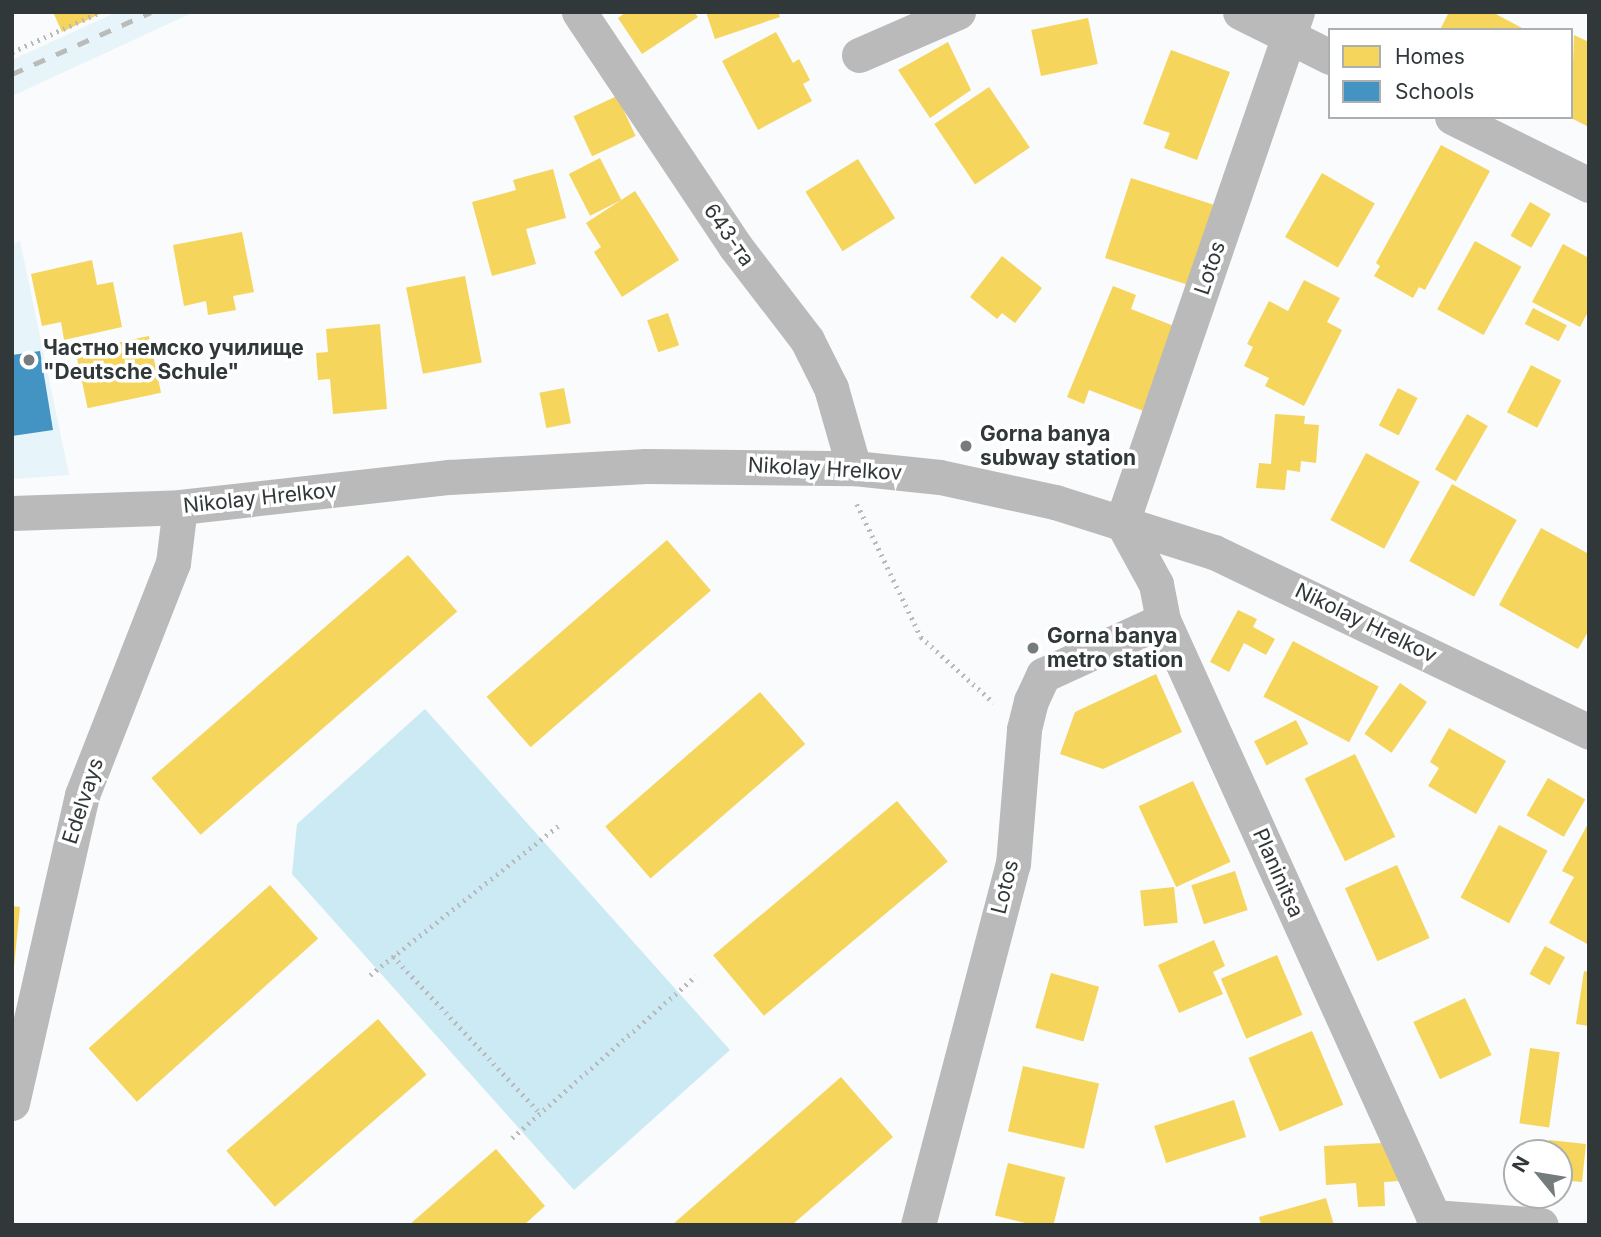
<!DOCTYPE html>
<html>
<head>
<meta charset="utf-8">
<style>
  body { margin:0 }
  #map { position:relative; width:1601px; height:1237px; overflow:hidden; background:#f9fbfc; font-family:Inter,sans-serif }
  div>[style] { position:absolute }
  .built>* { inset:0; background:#e7f4f9 }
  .green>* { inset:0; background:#cceaf4 }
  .homes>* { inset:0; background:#f6d55c; transform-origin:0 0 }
  .schools>* { inset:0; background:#4393c3 }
  .path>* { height:4.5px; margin-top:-2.25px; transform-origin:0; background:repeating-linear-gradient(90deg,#bababb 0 2px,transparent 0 7px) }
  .street>* { height:35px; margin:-17.5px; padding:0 17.5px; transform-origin:17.5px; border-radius:17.5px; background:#bbbaba }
  .rail>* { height:5px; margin-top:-2.5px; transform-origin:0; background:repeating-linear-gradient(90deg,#babbbb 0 12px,transparent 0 24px) }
  .dots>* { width:19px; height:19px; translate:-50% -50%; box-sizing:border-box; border:4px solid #fff; border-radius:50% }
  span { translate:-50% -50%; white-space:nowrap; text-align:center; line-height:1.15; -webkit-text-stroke:7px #fff; paint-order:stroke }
  .street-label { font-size:21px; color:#30383a }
  .poi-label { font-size:21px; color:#30383a; font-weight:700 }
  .left { translate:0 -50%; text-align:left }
  .frame { position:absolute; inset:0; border:14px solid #30383a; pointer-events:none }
  .legend { position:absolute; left:1328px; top:28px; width:245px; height:91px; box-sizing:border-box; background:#fff; border:2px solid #acafb0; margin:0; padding:9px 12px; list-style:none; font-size:21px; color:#30383a }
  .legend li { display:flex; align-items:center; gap:14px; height:35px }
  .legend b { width:35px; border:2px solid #acafb0 }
  .north { position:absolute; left:1503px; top:1139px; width:70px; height:70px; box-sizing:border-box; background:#fff; border:2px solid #acafb0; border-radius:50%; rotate:300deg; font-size:19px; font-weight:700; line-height:28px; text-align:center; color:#30383a }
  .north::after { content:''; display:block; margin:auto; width:24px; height:32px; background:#767c7e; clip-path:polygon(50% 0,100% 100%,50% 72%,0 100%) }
</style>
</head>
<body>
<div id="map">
  <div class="built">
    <div style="clip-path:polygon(117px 12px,194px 12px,12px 96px,12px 60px)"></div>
    <div style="clip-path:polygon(20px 241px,69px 475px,12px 479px,12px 245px)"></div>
  </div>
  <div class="green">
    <div style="clip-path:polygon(425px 709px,730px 1050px,574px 1190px,292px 874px,297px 824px)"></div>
  </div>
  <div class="homes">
    <div style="clip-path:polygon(53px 12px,104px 12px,62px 32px)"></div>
    <div style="clip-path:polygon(626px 12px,694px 12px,698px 17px,642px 54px,618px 18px)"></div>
    <div style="clip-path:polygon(706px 12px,778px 12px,780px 17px,715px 39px)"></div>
    <div style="clip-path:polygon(1449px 12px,1492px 12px,1522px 28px,1440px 30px)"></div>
    <div style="left:1088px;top:18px;width:47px;height:58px;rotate:78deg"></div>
    <div style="clip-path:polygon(776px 32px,793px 63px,799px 59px,810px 80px,803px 84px,812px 101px,758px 130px,722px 61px)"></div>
    <div style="clip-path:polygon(1574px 35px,1589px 42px,1589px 127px,1571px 118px)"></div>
    <div style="clip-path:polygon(948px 42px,971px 90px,930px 118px,898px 70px)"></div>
    <div style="clip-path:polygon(1171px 50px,1230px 72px,1197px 160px,1164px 148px,1170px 133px,1143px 124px)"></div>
    <div style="left:989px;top:87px;width:73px;height:66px;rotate:56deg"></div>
    <div style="left:617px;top:96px;width:44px;height:48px;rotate:65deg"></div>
    <div style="clip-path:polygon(1441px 145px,1490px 171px,1425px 290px,1419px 287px,1413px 298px,1374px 276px,1380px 266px,1376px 263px)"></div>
    <div style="left:600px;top:158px;width:47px;height:35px;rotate:63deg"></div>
    <div style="left:858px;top:159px;width:70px;height:62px;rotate:58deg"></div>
    <div style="clip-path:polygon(553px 169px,566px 218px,526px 229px,536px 264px,492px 276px,472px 202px,516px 190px,513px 180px)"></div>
    <div style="left:1322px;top:173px;width:61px;height:74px;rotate:30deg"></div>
    <div style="left:1131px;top:178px;width:91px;height:84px;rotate:18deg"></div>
    <div style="clip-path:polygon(635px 191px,679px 260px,622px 297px,594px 252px,601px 247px,586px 223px)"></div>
    <div style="left:1530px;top:202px;width:24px;height:39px;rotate:30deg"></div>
    <div style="clip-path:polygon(242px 232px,254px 292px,233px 296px,236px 310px,208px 315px,206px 301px,184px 306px,173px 245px)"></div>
    <div style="left:1475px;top:241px;width:53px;height:78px;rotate:29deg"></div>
    <div style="clip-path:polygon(1563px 244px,1589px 258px,1589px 310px,1580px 327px,1532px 302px)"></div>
    <div style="clip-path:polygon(1002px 256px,1042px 288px,1015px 323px,1002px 313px,997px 319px,970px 297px)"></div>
    <div style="clip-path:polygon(92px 260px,97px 285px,113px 282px,122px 327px,64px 340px,61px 322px,42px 326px,31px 274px)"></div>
    <div style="left:465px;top:276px;width:88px;height:60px;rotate:79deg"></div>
    <div style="clip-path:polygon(1304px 280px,1340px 298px,1327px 322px,1342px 330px,1304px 406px,1265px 386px,1269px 378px,1244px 366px,1253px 347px,1247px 344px,1269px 301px,1288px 311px)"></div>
    <div style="clip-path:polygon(1113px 286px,1136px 295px,1131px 309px,1179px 328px,1146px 412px,1089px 390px,1084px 404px,1067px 397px)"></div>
    <div style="left:1533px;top:308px;width:38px;height:18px;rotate:27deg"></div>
    <div style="left:668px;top:313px;width:34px;height:22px;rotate:71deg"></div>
    <div style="clip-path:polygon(380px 324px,387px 409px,333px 414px,330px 379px,318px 380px,316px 353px,328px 352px,326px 329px)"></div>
    <div style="left:149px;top:336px;width:58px;height:75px;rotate:78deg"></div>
    <div style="left:1531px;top:365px;width:34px;height:53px;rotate:27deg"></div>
    <div style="left:564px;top:388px;width:36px;height:25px;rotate:79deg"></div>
    <div style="left:1398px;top:388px;width:22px;height:42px;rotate:27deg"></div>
    <div style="clip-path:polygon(1275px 414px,1305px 416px,1304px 424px,1319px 425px,1316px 463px,1301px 461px,1300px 472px,1287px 470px,1285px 490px,1256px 488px,1259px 463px,1271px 464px)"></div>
    <div style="left:1467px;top:414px;width:24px;height:64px;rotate:30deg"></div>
    <div style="left:1366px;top:453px;width:61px;height:76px;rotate:28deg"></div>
    <div style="left:1452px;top:484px;width:74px;height:88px;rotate:29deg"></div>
    <div style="clip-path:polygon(1541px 528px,1589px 554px,1589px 630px,1578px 649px,1499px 605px)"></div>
    <div style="left:667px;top:540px;width:67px;height:239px;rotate:49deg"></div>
    <div style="left:408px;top:555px;width:75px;height:340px;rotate:49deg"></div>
    <div style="clip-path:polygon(1238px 610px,1257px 619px,1253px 627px,1275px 639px,1266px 655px,1244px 643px,1229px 672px,1210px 662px)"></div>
    <div style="left:1293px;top:641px;width:97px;height:63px;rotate:28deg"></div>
    <div style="clip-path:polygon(1156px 674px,1182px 732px,1103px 769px,1060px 754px,1075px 712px)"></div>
    <div style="left:1400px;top:683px;width:33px;height:62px;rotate:35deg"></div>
    <div style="left:760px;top:692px;width:69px;height:205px;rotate:49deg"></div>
    <div style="left:1296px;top:720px;width:27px;height:47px;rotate:63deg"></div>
    <div style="clip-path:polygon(1449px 728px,1506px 761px,1476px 814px,1428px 786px,1439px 768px,1430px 762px)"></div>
    <div style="left:1355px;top:754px;width:92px;height:56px;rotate:64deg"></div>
    <div style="left:1548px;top:778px;width:43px;height:43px;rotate:30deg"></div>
    <div style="left:1193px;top:781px;width:89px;height:60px;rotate:65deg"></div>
    <div style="left:897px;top:801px;width:79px;height:240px;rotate:50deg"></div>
    <div style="clip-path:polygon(1589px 822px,1589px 945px,1549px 923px,1574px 877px,1562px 871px)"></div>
    <div style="left:1499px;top:825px;width:55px;height:82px;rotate:28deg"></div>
    <div style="left:1397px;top:865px;width:80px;height:57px;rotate:66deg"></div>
    <div style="left:1235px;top:871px;width:41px;height:46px;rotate:72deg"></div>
    <div style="left:270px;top:885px;width:72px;height:244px;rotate:48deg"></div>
    <div style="left:1174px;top:887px;width:36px;height:34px;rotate:84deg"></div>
    <div style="clip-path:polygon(12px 906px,20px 907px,14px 966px,12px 966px)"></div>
    <div style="clip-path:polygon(1214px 940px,1225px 966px,1213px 972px,1223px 994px,1179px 1013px,1158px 965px)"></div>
    <div style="left:1545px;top:946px;width:23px;height:32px;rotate:29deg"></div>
    <div style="left:1277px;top:955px;width:65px;height:61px;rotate:67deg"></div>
    <div style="clip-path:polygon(1584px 971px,1589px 972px,1589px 1026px,1576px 1024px)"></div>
    <div style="left:1051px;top:973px;width:50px;height:57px;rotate:16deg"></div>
    <div style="left:1465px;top:998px;width:63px;height:57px;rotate:65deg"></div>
    <div style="left:378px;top:1019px;width:74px;height:201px;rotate:49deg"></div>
    <div style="left:1312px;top:1031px;width:80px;height:69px;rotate:67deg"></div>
    <div style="left:1530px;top:1048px;width:30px;height:76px;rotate:8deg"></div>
    <div style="left:1023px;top:1066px;width:78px;height:67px;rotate:13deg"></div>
    <div style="clip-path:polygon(841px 1077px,893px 1137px,792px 1225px,672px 1225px)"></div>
    <div style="left:1234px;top:1100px;width:39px;height:84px;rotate:72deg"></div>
    <div style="clip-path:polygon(1549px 1140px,1586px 1144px,1582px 1182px,1559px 1180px,1559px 1153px,1548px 1153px)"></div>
    <div style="clip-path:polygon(1383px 1143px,1399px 1181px,1384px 1182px,1385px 1206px,1358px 1207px,1356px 1183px,1326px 1185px,1324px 1146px)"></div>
    <div style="clip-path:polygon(496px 1149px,545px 1206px,524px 1225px,409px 1225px)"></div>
    <div style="left:1008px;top:1163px;width:59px;height:54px;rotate:14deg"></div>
    <div style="clip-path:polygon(1326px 1198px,1334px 1225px,1261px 1225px,1259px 1217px)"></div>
  </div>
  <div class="schools">
    <div style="clip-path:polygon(40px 351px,53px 430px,12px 436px,12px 355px)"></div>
  </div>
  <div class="path">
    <div style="left:12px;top:52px;width:97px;rotate:-24.4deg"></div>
    <div style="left:857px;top:504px;width:148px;rotate:64.3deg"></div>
    <div style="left:921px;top:637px;width:98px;rotate:42.1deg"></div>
    <div style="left:393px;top:956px;width:215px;rotate:46.9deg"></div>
    <div style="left:370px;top:975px;width:240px;rotate:-38.4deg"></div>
    <div style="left:512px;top:1138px;width:245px;rotate:-41.4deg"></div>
  </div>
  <div class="street">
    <div style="left:579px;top:12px;width:281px;rotate:56.3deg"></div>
    <div style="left:735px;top:246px;width:118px;rotate:52.5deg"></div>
    <div style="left:807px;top:340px;width:54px;rotate:63.4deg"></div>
    <div style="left:831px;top:388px;width:83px;rotate:74deg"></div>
    <div style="left:1240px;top:12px;width:101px;rotate:26.6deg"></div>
    <div style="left:859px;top:55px;width:108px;rotate:-23.5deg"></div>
    <div style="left:1452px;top:117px;width:153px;rotate:26.4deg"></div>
    <div style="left:12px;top:513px;width:168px;rotate:-2deg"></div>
    <div style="left:180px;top:507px;width:271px;rotate:-6.4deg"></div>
    <div style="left:449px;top:477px;width:197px;rotate:-3.2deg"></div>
    <div style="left:646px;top:466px;width:208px;rotate:0.6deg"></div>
    <div style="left:854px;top:468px;width:86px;rotate:6deg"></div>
    <div style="left:940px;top:477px;width:118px;rotate:12.3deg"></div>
    <div style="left:1055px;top:502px;width:167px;rotate:17.5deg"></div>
    <div style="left:1214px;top:552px;width:416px;rotate:25.6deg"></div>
    <div style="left:1122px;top:522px;width:71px;rotate:61.3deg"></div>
    <div style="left:1156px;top:584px;width:37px;rotate:79deg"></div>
    <div style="left:1163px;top:620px;width:664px;rotate:65.63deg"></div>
    <div style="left:1122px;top:522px;width:539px;rotate:-71.06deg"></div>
    <div style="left:12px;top:1103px;width:316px;rotate:-77.2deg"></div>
    <div style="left:82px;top:795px;width:249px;rotate:-68.6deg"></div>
    <div style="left:173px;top:563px;width:56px;rotate:-82.9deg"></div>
    <div style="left:1433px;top:1217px;width:108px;rotate:4.2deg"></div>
    <div style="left:918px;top:1225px;width:373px;rotate:-75.3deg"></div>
    <div style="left:1013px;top:864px;width:135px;rotate:-85.3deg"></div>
    <div style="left:1024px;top:729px;width:29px;rotate:-76deg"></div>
    <div style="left:1031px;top:701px;width:29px;rotate:-65deg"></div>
    <div style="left:1043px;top:675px;width:132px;rotate:-24.6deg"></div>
  </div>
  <div class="rail">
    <div style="left:12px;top:74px;width:152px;rotate:-24deg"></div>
  </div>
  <div class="dots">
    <div style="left:29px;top:360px;background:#767c7e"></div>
    <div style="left:966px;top:446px;background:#767c7e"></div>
    <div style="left:1033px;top:648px;background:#767c7e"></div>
  </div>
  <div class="street-label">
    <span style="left:729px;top:235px;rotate:55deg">643-та</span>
    <span style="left:1210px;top:268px;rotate:-71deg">Lotos</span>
    <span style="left:825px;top:469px;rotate:3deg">Nikolay Hrelkov</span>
    <span style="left:260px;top:498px;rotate:-6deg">Nikolay Hrelkov</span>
    <span style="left:1366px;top:623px;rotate:26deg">Nikolay Hrelkov</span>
    <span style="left:83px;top:801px;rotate:-72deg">Edelvays</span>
    <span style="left:1278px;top:873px;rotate:66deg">Planinitsa</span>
    <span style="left:1005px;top:887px;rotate:-76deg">Lotos</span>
  </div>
  <div class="poi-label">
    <span class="left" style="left:43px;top:360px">Частно немско училище<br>"Deutsche Schule"</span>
    <span class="left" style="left:980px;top:446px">Gorna banya<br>subway station</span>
    <span class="left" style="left:1047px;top:648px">Gorna banya<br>metro station</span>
  </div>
  <div class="frame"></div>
  <ul class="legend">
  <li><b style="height:19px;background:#f6d55c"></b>Homes</li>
  <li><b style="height:19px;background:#4393c3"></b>Schools</li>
  </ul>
  <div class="north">N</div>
</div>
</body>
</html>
